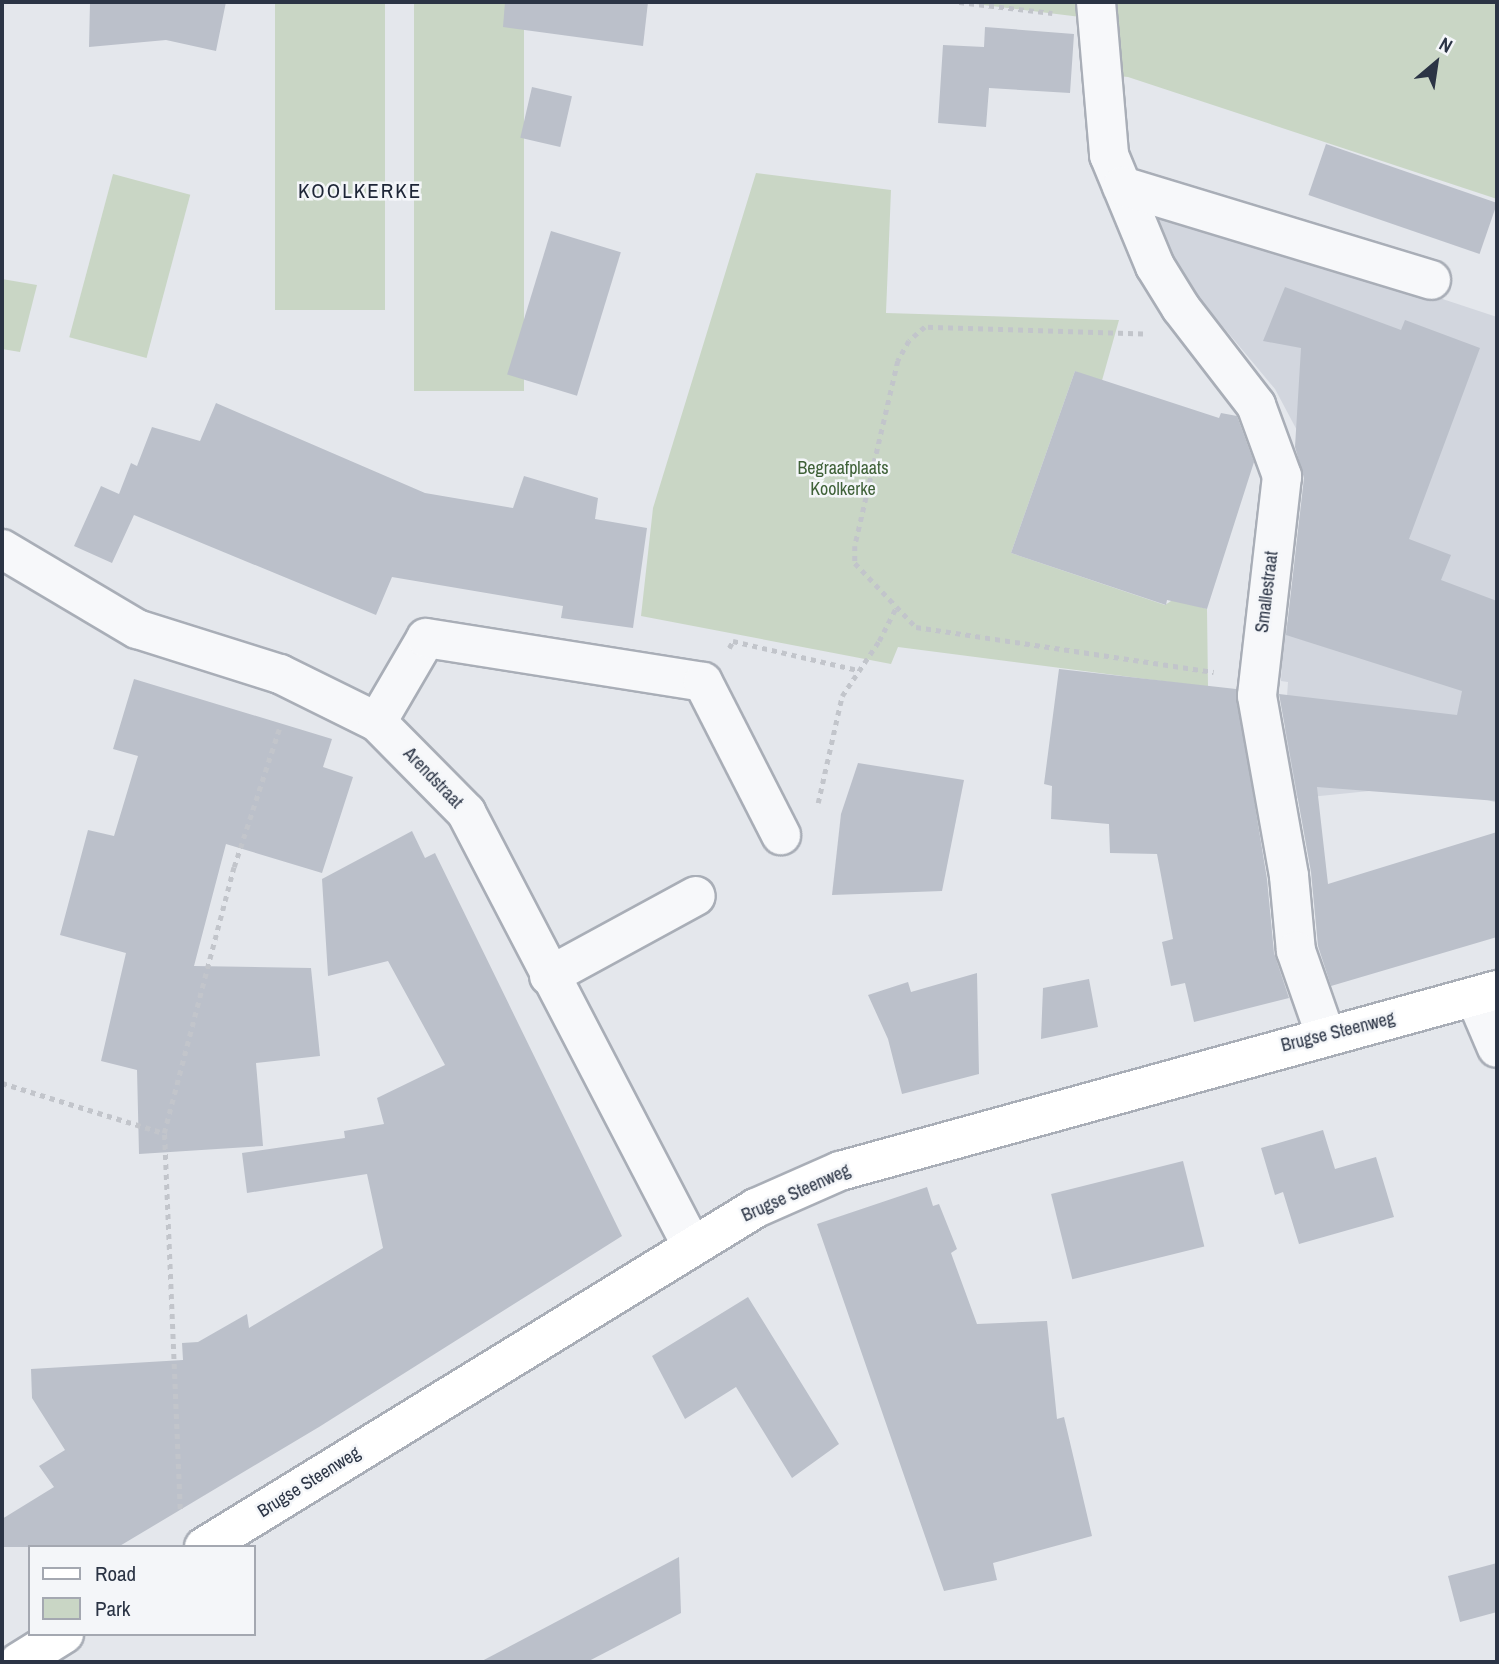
<!DOCTYPE html>
<html>
<head>
<meta charset="utf-8">
<style>
  body { margin:0 }
  #map { position:relative; width:1499px; height:1664px; overflow:hidden; background:#e4e7ec; font-family:"Archivo Narrow",sans-serif }
  div>[style] { position:absolute }
  .built>* { inset:0; background:#d2d6de }
  .green>* { inset:0; background:#c9d6c5; transform-origin:0 0 }
  .building>* { inset:0; background:#bbc0ca; transform-origin:0 0 }
  .path>* { height:4.5px; margin-top:-2.25px; transform-origin:0; background:repeating-linear-gradient(90deg,#c2c5cb 0 5px,transparent 0 10px) }
  .roads { filter:drop-shadow(2px 0 #a9aeb7) drop-shadow(-2px 0 #a9aeb7) drop-shadow(0 2px #a9aeb7) drop-shadow(0 -2px #a9aeb7) }
  .minor>* { height:38px; margin:-19px; padding:0 19px; transform-origin:19px; border-radius:19px; background:#f7f8fa }
  .major>* { height:38px; margin:-19px; padding:0 19px; transform-origin:19px; border-radius:19px; background:#fff }
  span { translate:-50% -50%; white-space:nowrap; text-align:center; line-height:1.15; -webkit-text-stroke:5px #f4f6f9; paint-order:stroke }
  .park-label { font-size:18px; color:#3f6138 }
  .street-label { font-size:18px; color:#2b3445 }
  .quarter-label { font-size:21px; color:#1d2536; letter-spacing:2px }
  .frame { position:absolute; inset:0; border:4px solid #2b3445; pointer-events:none }
  .legend { position:absolute; left:28px; top:1545px; width:228px; height:91px; box-sizing:border-box; background:#f4f6f9; border:2px solid #a4a8b1; margin:0; padding:9px 12px; list-style:none; font-size:21px; color:#2b3445 }
  .legend li { display:flex; align-items:center; gap:14px; height:35px }
  .legend b { width:35px; border:2px solid #a4a8b1 }
  .north { position:absolute; left:1401px; top:28px; width:70px; height:70px; -webkit-text-stroke:5px #f4f6f9; paint-order:stroke; rotate:29deg; font-size:19px; font-weight:700; line-height:28px; text-align:center; color:#2b3445 }
  .north::after { content:''; display:block; margin:auto; width:24px; height:32px; background:#2b3445; clip-path:polygon(50% 0,100% 100%,50% 72%,0 100%) }
</style>
</head>
<body>
<div id="map">
  <div class="built">
    <div style="clip-path:polygon(1149px 202px,1497px 317px,1497px 803px,1439px 784px,1290px 799px,1284px 740px,1288px 682px,1281px 681px,1284px 622px,1291px 623px,1306px 486px,1300px 436px,1275px 389px,1180px 275px)"></div>
  </div>
  <div class="green">
    <div style="left:275px;top:2px;width:110px;height:308px"></div>
    <div style="left:414px;top:2px;width:110px;height:389px"></div>
    <div style="clip-path:polygon(959px 2px,1497px 2px,1497px 199px,1128px 77px,1099px 74px,1097px 19px)"></div>
    <div style="clip-path:polygon(756px 173px,891px 190px,886px 313px,1119px 320px,1101px 384px,1075px 371px,1011px 553px,1165px 605px,1174px 599px,1207px 609px,1208px 687px,898px 647px,891px 664px,641px 616px,653px 508px)"></div>
    <div style="left:113px;top:174px;width:80px;height:169px;rotate:15deg"></div>
    <div style="clip-path:polygon(2px 279px,37px 285px,20px 352px,2px 349px)"></div>
  </div>
  <div class="building">
    <div style="clip-path:polygon(90px 2px,226px 2px,216px 51px,166px 40px,89px 47px)"></div>
    <div style="clip-path:polygon(505px 2px,648px 2px,643px 46px,503px 27px)"></div>
    <div style="clip-path:polygon(985px 27px,1074px 34px,1070px 93px,989px 88px,986px 127px,938px 123px,943px 45px,984px 47px)"></div>
    <div style="left:532px;top:87px;width:41px;height:52px;rotate:13deg"></div>
    <div style="left:1326px;top:144px;width:181px;height:54px;rotate:19deg"></div>
    <div style="left:551px;top:231px;width:73px;height:150px;rotate:17deg"></div>
    <div style="clip-path:polygon(1285px 287px,1401px 330px,1405px 320px,1480px 348px,1409px 539px,1451px 555px,1441px 580px,1497px 601px,1497px 801px,1317px 787px,1328px 884px,1497px 832px,1497px 937px,1331px 986px,1318px 946px,1311px 872px,1279px 694px,1457px 715px,1462px 691px,1286px 635px,1304px 478px,1295px 447px,1301px 348px,1263px 341px)"></div>
    <div style="clip-path:polygon(1075px 371px,1219px 418px,1221px 413px,1237px 416px,1254px 462px,1207px 609px,1167px 600px,1166px 605px,1011px 553px)"></div>
    <div style="clip-path:polygon(216px 403px,425px 493px,513px 508px,524px 476px,598px 498px,595px 519px,647px 528px,633px 628px,561px 618px,563px 606px,392px 577px,376px 615px,134px 515px,112px 563px,74px 546px,101px 486px,119px 494px,131px 463px,137px 466px,152px 427px,200px 441px)"></div>
    <div style="clip-path:polygon(1059px 669px,1236px 689px,1267px 879px,1274px 953px,1289px 998px,1194px 1022px,1185px 983px,1171px 986px,1162px 942px,1173px 939px,1157px 854px,1110px 853px,1109px 824px,1051px 819px,1052px 786px,1044px 784px)"></div>
    <div style="clip-path:polygon(134px 679px,332px 739px,323px 767px,353px 777px,322px 873px,226px 844px,194px 966px,311px 968px,320px 1056px,256px 1063px,263px 1146px,139px 1154px,137px 1070px,101px 1061px,126px 953px,60px 935px,88px 830px,114px 836px,138px 756px,113px 749px)"></div>
    <div style="clip-path:polygon(858px 763px,964px 780px,942px 891px,832px 895px,841px 814px)"></div>
    <div style="clip-path:polygon(412px 831px,425px 858px,435px 853px,622px 1236px,319px 1427px,118px 1547px,2px 1547px,2px 1519px,54px 1487px,39px 1466px,65px 1450px,32px 1398px,31px 1369px,183px 1360px,182px 1343px,198px 1342px,247px 1314px,249px 1328px,383px 1248px,367px 1174px,247px 1193px,242px 1153px,345px 1138px,344px 1131px,384px 1124px,377px 1098px,445px 1065px,388px 961px,328px 976px,322px 879px)"></div>
    <div style="clip-path:polygon(977px 973px,979px 1074px,902px 1094px,888px 1039px,868px 995px,908px 982px,911px 992px)"></div>
    <div style="clip-path:polygon(1089px 979px,1098px 1027px,1041px 1039px,1043px 988px)"></div>
    <div style="clip-path:polygon(1323px 1130px,1335px 1169px,1376px 1157px,1394px 1217px,1299px 1244px,1283px 1192px,1275px 1195px,1261px 1148px)"></div>
    <div style="left:1183px;top:1161px;width:88px;height:136px;rotate:76deg"></div>
    <div style="clip-path:polygon(927px 1187px,933px 1206px,939px 1204px,957px 1249px,951px 1253px,977px 1324px,1047px 1321px,1057px 1419px,1064px 1417px,1092px 1536px,993px 1563px,997px 1580px,944px 1591px,817px 1224px)"></div>
    <div style="clip-path:polygon(748px 1297px,839px 1444px,792px 1478px,736px 1387px,685px 1419px,652px 1356px)"></div>
    <div style="clip-path:polygon(679px 1557px,681px 1613px,587px 1662px,480px 1662px)"></div>
    <div style="clip-path:polygon(1497px 1563px,1497px 1612px,1460px 1622px,1448px 1576px)"></div>
  </div>
  <div class="path">
    <div style="left:959px;top:2px;width:94px;rotate:6.7deg"></div>
    <div style="left:1143px;top:334px;width:218px;rotate:-178.2deg"></div>
    <div style="left:925px;top:327px;width:21px;rotate:139deg"></div>
    <div style="left:909px;top:341px;width:23px;rotate:119deg"></div>
    <div style="left:898px;top:361px;width:190px;rotate:103.1deg"></div>
    <div style="left:855px;top:546px;width:17px;rotate:90deg"></div>
    <div style="left:855px;top:563px;width:88px;rotate:46.4deg"></div>
    <div style="left:916px;top:627px;width:301px;rotate:8.6deg"></div>
    <div style="left:729px;top:648px;width:8px;rotate:-60deg"></div>
    <div style="left:733px;top:641px;width:128px;rotate:13.1deg"></div>
    <div style="left:818px;top:803px;width:110px;rotate:-77.4deg"></div>
    <div style="left:842px;top:696px;width:66px;rotate:-56.1deg"></div>
    <div style="left:879px;top:641px;width:36px;rotate:-63deg"></div>
    <div style="left:2px;top:1083px;width:170px;rotate:17.2deg"></div>
    <div style="left:180px;top:1509px;width:376px;rotate:-92.4deg"></div>
    <div style="left:164px;top:1133px;width:275px;rotate:-75.3deg"></div>
    <div style="left:234px;top:867px;width:148px;rotate:-71.9deg"></div>
  </div>
  <div class="roads">
    <div class="minor">
      <div style="left:1096px;top:2px;width:154px;rotate:85.1deg"></div>
      <div style="left:1109px;top:155px;width:120px;rotate:67.5deg"></div>
      <div style="left:1155px;top:266px;width:49px;rotate:58.2deg"></div>
      <div style="left:1181px;top:308px;width:123px;rotate:52.3deg"></div>
      <div style="left:1256px;top:405px;width:76px;rotate:69.9deg"></div>
      <div style="left:1282px;top:476px;width:221px;rotate:96.5deg"></div>
      <div style="left:1257px;top:696px;width:183px;rotate:79.9deg"></div>
      <div style="left:1289px;top:876px;width:75px;rotate:84.7deg"></div>
      <div style="left:1296px;top:951px;width:88px;rotate:70.7deg"></div>
      <div style="left:1122px;top:186px;width:323px;rotate:16.9deg"></div>
      <div style="left:2px;top:549px;width:157px;rotate:30.7deg"></div>
      <div style="left:137px;top:629px;width:150px;rotate:17.5deg"></div>
      <div style="left:280px;top:674px;width:108px;rotate:26.3deg"></div>
      <div style="left:377px;top:722px;width:127px;rotate:45.3deg"></div>
      <div style="left:466px;top:812px;width:490px;rotate:62.5deg"></div>
      <div style="left:377px;top:722px;width:97px;rotate:-59.7deg"></div>
      <div style="left:426px;top:638px;width:280px;rotate:9deg"></div>
      <div style="left:703px;top:682px;width:172px;rotate:63deg"></div>
      <div style="left:549px;top:976px;width:167px;rotate:-28.6deg"></div>
      <div style="left:1476px;top:999px;width:53px;rotate:66.8deg"></div>
    </div>
    <div class="major">
      <div style="left:204px;top:1547px;width:648px;rotate:-31.56deg"></div>
      <div style="left:756px;top:1208px;width:92px;rotate:-23.8deg"></div>
      <div style="left:840px;top:1171px;width:681px;rotate:-15.4deg"></div>
      <div style="left:19px;top:1662px;width:53px;rotate:-31.9deg"></div>
    </div>
  </div>
  <div class="park-label">
    <span style="left:843px;top:479px">Begraafplaats<br>Koolkerke</span>
  </div>
  <div class="street-label">
    <span style="left:1267px;top:592px;rotate:-83deg">Smallestraat</span>
    <span style="left:433px;top:778px;rotate:46deg">Arendstraat</span>
    <span style="left:1338px;top:1032px;rotate:-14deg">Brugse Steenweg</span>
    <span style="left:796px;top:1193px;rotate:-24deg">Brugse Steenweg</span>
    <span style="left:309px;top:1482px;rotate:-32deg">Brugse Steenweg</span>
  </div>
  <div class="quarter-label">
    <span style="left:360px;top:191px">KOOLKERKE</span>
  </div>
  <div class="frame"></div>
  <ul class="legend">
  <li><b style="height:9px;background:#fff"></b>Road</li>
  <li><b style="height:19px;background:#c9d6c5"></b>Park</li>
  </ul>
  <div class="north">N</div>
</div>
</body>
</html>
